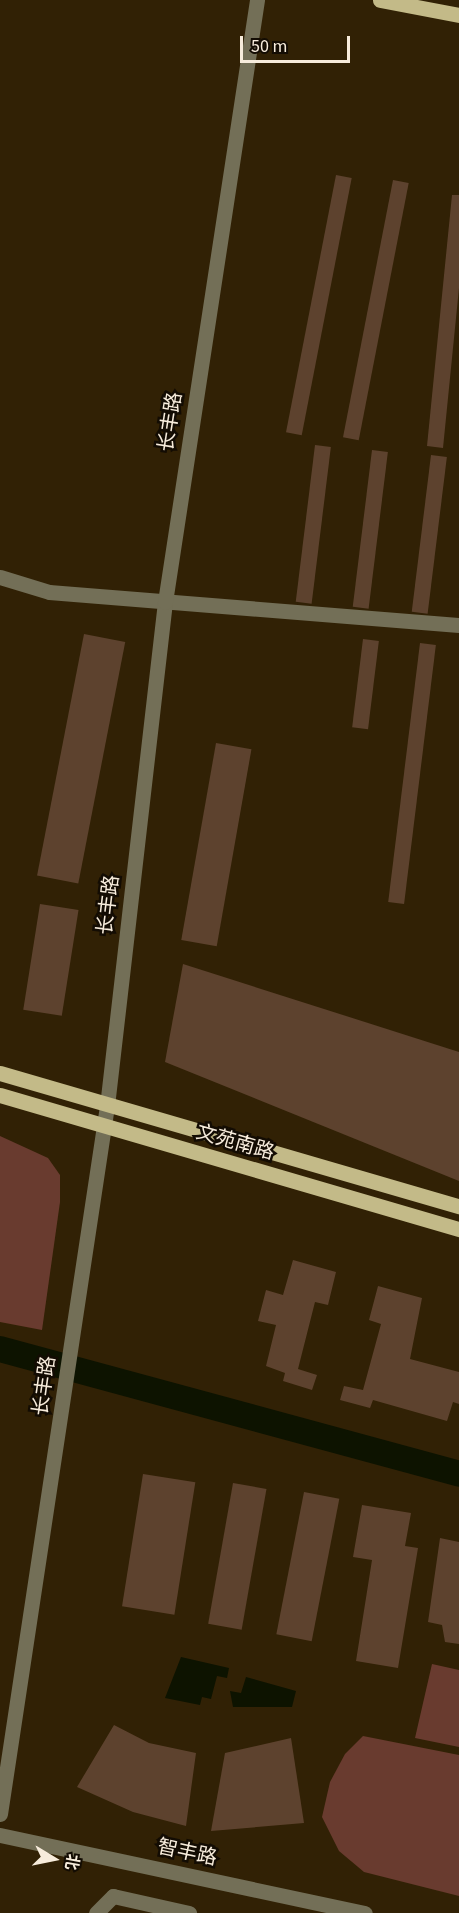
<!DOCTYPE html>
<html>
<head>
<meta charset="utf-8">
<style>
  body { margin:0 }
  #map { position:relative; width:459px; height:1913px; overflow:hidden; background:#312105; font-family:"Source Sans 3","Noto Sans SC",sans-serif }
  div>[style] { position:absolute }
  .green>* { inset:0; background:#693b2f }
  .water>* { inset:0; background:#0d1300 }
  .river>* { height:26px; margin:-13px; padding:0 13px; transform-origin:13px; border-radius:13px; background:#0d1300 }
  .building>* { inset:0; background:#5d422e; transform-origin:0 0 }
  .minor>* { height:15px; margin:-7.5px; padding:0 7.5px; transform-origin:7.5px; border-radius:7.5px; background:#736f57 }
  .major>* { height:15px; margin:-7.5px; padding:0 7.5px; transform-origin:7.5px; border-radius:7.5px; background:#c3ba88 }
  span { translate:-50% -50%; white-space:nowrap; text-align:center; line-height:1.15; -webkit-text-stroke:5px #130c03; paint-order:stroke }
  .street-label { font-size:20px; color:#f7ecdc }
  .north { position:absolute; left:24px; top:1829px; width:60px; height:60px; -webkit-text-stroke:4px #130c03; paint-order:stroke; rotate:100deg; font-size:16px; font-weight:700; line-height:24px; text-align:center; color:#f7ecdc }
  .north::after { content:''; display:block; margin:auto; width:21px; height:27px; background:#f7ecdc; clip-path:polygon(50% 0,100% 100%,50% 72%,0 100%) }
  .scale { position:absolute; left:240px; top:36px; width:110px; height:27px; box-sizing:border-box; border:3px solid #f7ecdc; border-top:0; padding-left:8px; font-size:18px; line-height:21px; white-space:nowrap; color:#f7ecdc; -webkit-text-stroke:4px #130c03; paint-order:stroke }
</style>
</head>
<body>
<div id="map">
  <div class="green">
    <div style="clip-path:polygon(0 1136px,48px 1158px,60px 1175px,60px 1202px,42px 1330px,0 1322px)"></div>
    <div style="clip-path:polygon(432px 1664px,459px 1670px,459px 1747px,415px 1738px)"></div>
    <div style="clip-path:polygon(363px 1736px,459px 1755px,459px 1896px,364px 1872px,339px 1851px,322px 1817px,330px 1782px,345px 1754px)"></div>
  </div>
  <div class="water">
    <div style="clip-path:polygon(181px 1657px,229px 1668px,227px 1678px,217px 1676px,211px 1699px,202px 1697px,200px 1705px,165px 1698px)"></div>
    <div style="clip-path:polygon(246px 1677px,296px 1691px,292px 1707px,233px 1707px,230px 1691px,241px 1693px)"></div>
  </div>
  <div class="river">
    <div style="left:0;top:1349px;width:476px;rotate:15.2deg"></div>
  </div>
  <div class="building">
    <div style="left:336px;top:175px;width:16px;height:262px;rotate:11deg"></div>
    <div style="left:393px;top:180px;width:16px;height:262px;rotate:11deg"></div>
    <div style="clip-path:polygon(452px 195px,459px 195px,459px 288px,443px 448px,427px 446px)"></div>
    <div style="left:315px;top:445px;width:16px;height:158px;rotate:7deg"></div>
    <div style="left:372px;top:450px;width:16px;height:158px;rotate:7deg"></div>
    <div style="left:431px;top:455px;width:16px;height:158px;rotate:7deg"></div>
    <div style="left:84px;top:634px;width:42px;height:246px;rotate:11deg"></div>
    <div style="left:363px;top:639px;width:16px;height:89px;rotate:7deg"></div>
    <div style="left:420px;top:643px;width:16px;height:261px;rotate:7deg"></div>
    <div style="left:216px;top:743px;width:36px;height:200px;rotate:10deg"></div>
    <div style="left:40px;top:904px;width:39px;height:107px;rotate:9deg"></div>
    <div style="clip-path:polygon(183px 964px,459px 1052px,459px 1181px,165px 1062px)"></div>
    <div style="clip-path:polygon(293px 1260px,336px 1272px,328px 1305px,315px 1302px,298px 1369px,317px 1375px,312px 1390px,283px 1381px,285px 1373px,266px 1366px,276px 1325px,258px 1321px,266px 1290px,283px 1295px)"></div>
    <div style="clip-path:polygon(378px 1286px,422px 1298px,410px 1359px,459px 1372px,459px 1404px,453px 1402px,447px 1421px,373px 1400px,370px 1408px,340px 1400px,344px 1386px,363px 1390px,381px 1324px,369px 1320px)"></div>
    <div style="left:143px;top:1474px;width:53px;height:134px;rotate:9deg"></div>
    <div style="left:233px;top:1483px;width:34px;height:143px;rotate:10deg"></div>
    <div style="left:304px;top:1492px;width:36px;height:145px;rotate:11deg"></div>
    <div style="clip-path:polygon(362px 1505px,411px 1513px,405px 1546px,418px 1548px,398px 1668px,356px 1661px,372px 1560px,353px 1557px)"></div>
    <div style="clip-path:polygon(440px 1538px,459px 1542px,459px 1644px,445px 1642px,442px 1625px,428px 1622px)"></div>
    <div style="clip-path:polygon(114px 1725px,149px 1743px,196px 1753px,186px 1826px,133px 1812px,77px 1787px)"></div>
    <div style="clip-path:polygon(291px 1738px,304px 1823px,211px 1831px,225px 1753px)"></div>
  </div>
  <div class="minor">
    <div style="left:0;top:577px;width:51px;rotate:17deg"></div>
    <div style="left:49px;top:592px;width:411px;rotate:4.6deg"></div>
    <div style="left:0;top:1814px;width:716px;rotate:-81.41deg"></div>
    <div style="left:107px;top:1106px;width:507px;rotate:-83.44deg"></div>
    <div style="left:165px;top:602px;width:609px;rotate:-81.31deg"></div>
    <div style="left:0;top:1835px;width:373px;rotate:12.1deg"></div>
    <div style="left:96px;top:1913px;width:24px;rotate:-45deg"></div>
    <div style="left:113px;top:1896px;width:78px;rotate:12.6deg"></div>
  </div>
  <div class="major">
    <div style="left:380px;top:0;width:80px;rotate:10.8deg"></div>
    <div style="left:0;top:1073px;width:478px;rotate:16.2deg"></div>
    <div style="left:0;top:1095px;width:478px;rotate:16.3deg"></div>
  </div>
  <div class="street-label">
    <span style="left:171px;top:422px;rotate:-81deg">长丰路</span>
    <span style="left:109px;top:905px;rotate:-83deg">长丰路</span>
    <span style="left:235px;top:1143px;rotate:16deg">文苑南路</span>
    <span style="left:45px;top:1386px;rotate:-82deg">长丰路</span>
    <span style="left:187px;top:1853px;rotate:12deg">智丰路</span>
  </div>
  <div class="north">北</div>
  <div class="scale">50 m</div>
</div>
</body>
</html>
